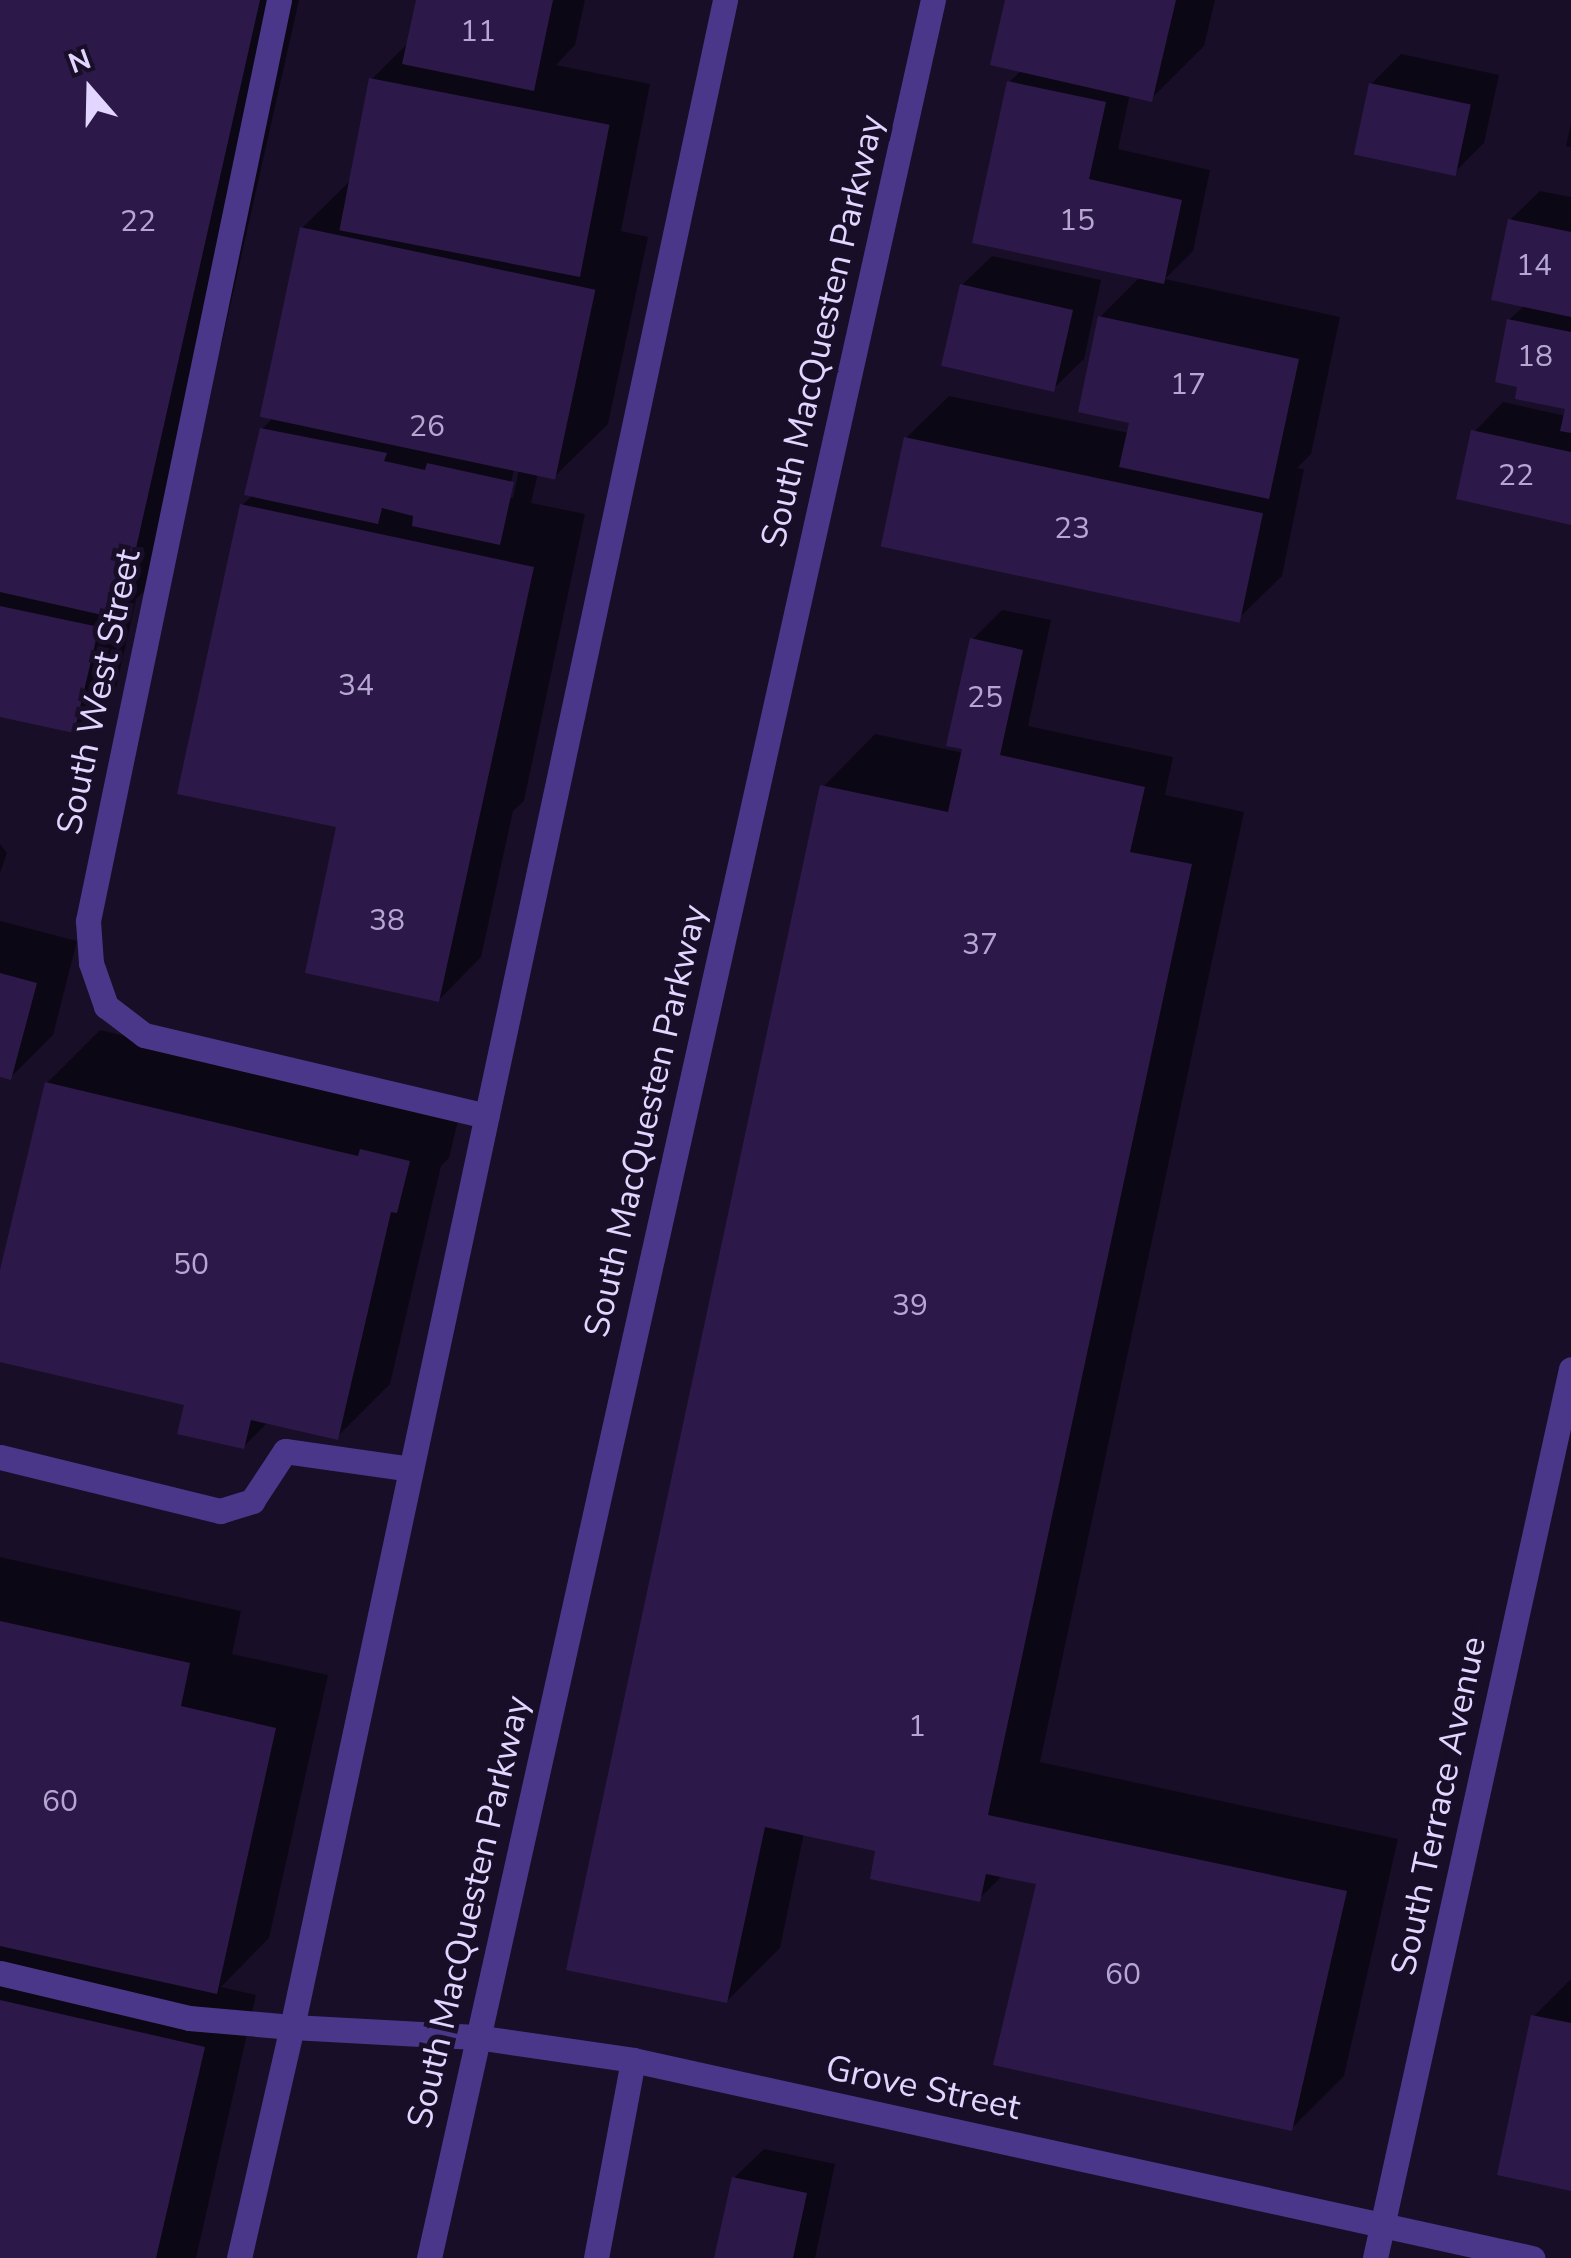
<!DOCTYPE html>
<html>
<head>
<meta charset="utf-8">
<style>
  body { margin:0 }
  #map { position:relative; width:1571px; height:2258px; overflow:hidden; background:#180e27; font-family:"Nunito Sans",sans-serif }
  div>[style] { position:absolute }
  .shadow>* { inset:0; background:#0007 }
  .building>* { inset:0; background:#2d1949; transform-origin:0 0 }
  .lane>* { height:25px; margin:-12.5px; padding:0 12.5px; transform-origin:12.5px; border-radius:12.5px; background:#4b3789 }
  .street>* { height:25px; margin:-12.5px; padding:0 12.5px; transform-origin:12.5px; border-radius:12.5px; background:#4b3789 }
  span { translate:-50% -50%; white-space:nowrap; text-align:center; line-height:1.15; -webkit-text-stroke:10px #180e27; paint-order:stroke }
  .number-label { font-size:30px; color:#b5a6d2 }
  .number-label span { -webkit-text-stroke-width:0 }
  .street-label { font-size:35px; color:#e2d5ff }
  .north { position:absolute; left:40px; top:40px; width:100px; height:100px; -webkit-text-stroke:8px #180e27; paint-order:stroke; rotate:340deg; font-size:28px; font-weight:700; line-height:40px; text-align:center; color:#e2d5ff }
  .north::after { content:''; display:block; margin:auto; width:35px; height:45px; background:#e2d5ff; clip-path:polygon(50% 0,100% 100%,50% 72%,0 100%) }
</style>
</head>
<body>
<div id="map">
  <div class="shadow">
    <div style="clip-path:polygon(0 0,299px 0,172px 564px,136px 599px,116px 688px,73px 730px,0 714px)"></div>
    <div style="clip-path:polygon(evenodd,418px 0,585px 0,575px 45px,556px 65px,650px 84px,621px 231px,648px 237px,608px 424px,555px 476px,538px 473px,531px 503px,585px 514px,524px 801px,513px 811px,481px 957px,439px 1000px,339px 826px,242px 505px,253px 495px,262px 429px,273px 418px,302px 228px,351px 180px,372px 79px,410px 41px,418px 0,514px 469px,519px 470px,513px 498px,508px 498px,514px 469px)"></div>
    <div style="clip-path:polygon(1008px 0,1215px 0,1204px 46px,1151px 99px,1130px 94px,1118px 149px,1210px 170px,1193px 251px,1165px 279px,1340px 317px,1311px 454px,1297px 468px,1304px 469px,1282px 576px,1239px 618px,906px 438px,949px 396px,1129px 433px,1132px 421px,1100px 317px,1141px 276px,1009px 82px,1022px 70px)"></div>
    <div style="clip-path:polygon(1401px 54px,1499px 75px,1484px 143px,1454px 173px,1371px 84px)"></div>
    <div style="clip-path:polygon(1571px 124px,1571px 147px,1566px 146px)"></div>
    <div style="clip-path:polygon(1540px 191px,1571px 197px,1571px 522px,1474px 432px,1503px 402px,1566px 416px,1568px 407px,1520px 385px,1509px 320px,1525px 305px,1510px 220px)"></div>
    <div style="clip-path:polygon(992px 256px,1101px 280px,1084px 359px,1054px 388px,962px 285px)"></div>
    <div style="clip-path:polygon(1002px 610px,1051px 620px,1028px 726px,1173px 757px,1165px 795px,1244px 812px,1040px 1762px,1398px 1839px,1344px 2076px,1292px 2128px,1039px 1882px,1003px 1875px,979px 1899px,878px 1849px,804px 1833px,780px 1948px,727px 2001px,823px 787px,875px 734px,964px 753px,972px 640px)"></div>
    <div style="clip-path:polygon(0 844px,7px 853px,0 873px)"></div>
    <div style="clip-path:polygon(0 921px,77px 941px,53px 1035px,11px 1077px,0 1074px)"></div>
    <div style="clip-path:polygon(100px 1030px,408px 1103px,461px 1108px,449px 1158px,441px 1166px,390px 1384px,337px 1437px,269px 1421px,244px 1446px,187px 1404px,0 1360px,0 1281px,47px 1083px)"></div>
    <div style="clip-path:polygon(0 1557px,241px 1611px,232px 1654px,328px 1675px,269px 1938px,221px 1987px,256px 1995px,196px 2258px,0 2258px)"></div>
    <div style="clip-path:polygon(1571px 1979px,1571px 2188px,1534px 2016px)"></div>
    <div style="clip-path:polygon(764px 2149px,835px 2164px,815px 2258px,717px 2258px,734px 2178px)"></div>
  </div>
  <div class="building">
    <div style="clip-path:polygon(0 0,260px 0,120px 619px,0 592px)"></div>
    <div style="clip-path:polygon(416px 0,553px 0,534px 91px,402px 64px)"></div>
    <div style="clip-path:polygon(1005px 0,1176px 0,1152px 102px,990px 65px)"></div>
    <div style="left:369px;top:78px;width:245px;height:155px;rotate:11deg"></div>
    <div style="clip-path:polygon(1007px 81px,1106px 102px,1089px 179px,1182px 200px,1164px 284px,972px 243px)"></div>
    <div style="left:1369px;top:83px;width:104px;height:73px;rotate:12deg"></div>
    <div style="clip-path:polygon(1508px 219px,1571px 232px,1571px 317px,1491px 300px)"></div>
    <div style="left:300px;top:227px;width:302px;height:194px;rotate:12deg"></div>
    <div style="left:960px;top:284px;width:116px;height:84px;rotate:13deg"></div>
    <div style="clip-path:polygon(1098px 316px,1299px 359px,1269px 499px,1119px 467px,1129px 423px,1078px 412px)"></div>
    <div style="clip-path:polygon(1507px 319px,1571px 332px,1571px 433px,1560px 431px,1565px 409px,1515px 399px,1517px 387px,1495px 382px)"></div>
    <div style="clip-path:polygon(260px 428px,387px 453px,384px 461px,425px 470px,427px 463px,514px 482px,500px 545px,412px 526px,413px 516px,382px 508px,378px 524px,244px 495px)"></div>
    <div style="clip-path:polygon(1471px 430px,1571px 452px,1571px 525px,1456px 499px)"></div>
    <div style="left:904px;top:437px;width:367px;height:112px;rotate:12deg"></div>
    <div style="clip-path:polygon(240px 504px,534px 567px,439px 1002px,305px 973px,336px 827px,177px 794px)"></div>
    <div style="clip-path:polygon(0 606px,99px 627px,74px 733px,0 717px)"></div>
    <div style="clip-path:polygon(970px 638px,1023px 650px,1000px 755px,1145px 787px,1130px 852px,1192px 864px,988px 1815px,1347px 1891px,1292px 2131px,993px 2065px,1036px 1884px,986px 1874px,980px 1902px,870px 1879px,875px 1851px,765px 1827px,727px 2003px,566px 1970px,820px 785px,948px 812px,962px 749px,946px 746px)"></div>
    <div style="clip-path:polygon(0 973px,37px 983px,11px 1080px,0 1077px)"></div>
    <div style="clip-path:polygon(45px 1082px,358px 1156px,360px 1149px,410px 1161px,397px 1213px,391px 1212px,338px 1440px,251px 1420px,244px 1449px,177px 1434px,184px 1405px,0 1362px,0 1270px)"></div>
    <div style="clip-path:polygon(0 1621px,190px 1663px,181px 1706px,276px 1728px,217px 1994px,0 1946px)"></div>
    <div style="clip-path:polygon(0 2000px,205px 2047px,156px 2258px,0 2258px)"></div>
    <div style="clip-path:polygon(1531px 2015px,1571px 2023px,1571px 2191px,1497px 2175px)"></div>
    <div style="clip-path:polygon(732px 2177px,807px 2193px,793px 2258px,714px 2258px)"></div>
  </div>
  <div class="lane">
    <div style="left:0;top:1457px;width:227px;rotate:13.8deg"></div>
    <div style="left:220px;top:1511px;width:34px;rotate:-17deg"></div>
    <div style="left:252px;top:1501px;width:60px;rotate:-56.6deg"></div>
    <div style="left:285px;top:1451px;width:127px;rotate:8.1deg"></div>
    <div style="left:0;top:1973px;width:194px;rotate:13.4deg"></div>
    <div style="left:189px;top:2018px;width:103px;rotate:5deg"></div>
    <div style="left:596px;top:2258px;width:201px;rotate:-79.4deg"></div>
  </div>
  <div class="street">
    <div style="left:279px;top:0;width:941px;rotate:101.72deg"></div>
    <div style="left:88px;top:921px;width:42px;rotate:85.9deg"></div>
    <div style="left:91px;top:963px;width:46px;rotate:70.8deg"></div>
    <div style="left:106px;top:1006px;width:48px;rotate:37.3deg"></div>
    <div style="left:144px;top:1035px;width:352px;rotate:13.3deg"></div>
    <div style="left:292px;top:2027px;width:184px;rotate:3.1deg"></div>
    <div style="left:476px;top:2037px;width:159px;rotate:8.3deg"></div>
    <div style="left:633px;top:2060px;width:921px;rotate:12.42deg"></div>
    <div style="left:239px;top:2258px;width:237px;rotate:-77.1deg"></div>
    <div style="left:292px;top:2027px;width:2073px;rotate:-77.94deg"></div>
    <div style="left:429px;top:2258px;width:2314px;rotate:-77.42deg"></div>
    <div style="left:1375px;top:2258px;width:910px;rotate:-77.57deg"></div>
  </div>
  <div class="number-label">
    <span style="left:478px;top:32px">11</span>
    <span style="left:1077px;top:221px">15</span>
    <span style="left:138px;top:222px">22</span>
    <span style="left:1534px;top:266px">14</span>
    <span style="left:1535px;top:357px">18</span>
    <span style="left:1188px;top:385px">17</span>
    <span style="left:427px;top:427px">26</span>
    <span style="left:1516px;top:476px">22</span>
    <span style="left:1072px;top:529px">23</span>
    <span style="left:356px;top:686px">34</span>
    <span style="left:985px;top:698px">25</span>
    <span style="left:387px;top:921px">38</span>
    <span style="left:980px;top:945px">37</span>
    <span style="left:191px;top:1265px">50</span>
    <span style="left:910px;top:1306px">39</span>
    <span style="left:917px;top:1727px">1</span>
    <span style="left:60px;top:1802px">60</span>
    <span style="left:1123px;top:1975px">60</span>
  </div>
  <div class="street-label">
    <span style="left:823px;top:331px;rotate:-77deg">South MacQuesten Parkway</span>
    <span style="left:99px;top:692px;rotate:-78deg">South West Street</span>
    <span style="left:646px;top:1121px;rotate:-77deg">South MacQuesten Parkway</span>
    <span style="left:1439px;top:1806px;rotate:-78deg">South Terrace Avenue</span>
    <span style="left:469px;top:1912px;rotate:-77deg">South MacQuesten Parkway</span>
    <span style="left:923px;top:2088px;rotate:12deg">Grove Street</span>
  </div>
  <div class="north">N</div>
</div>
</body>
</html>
